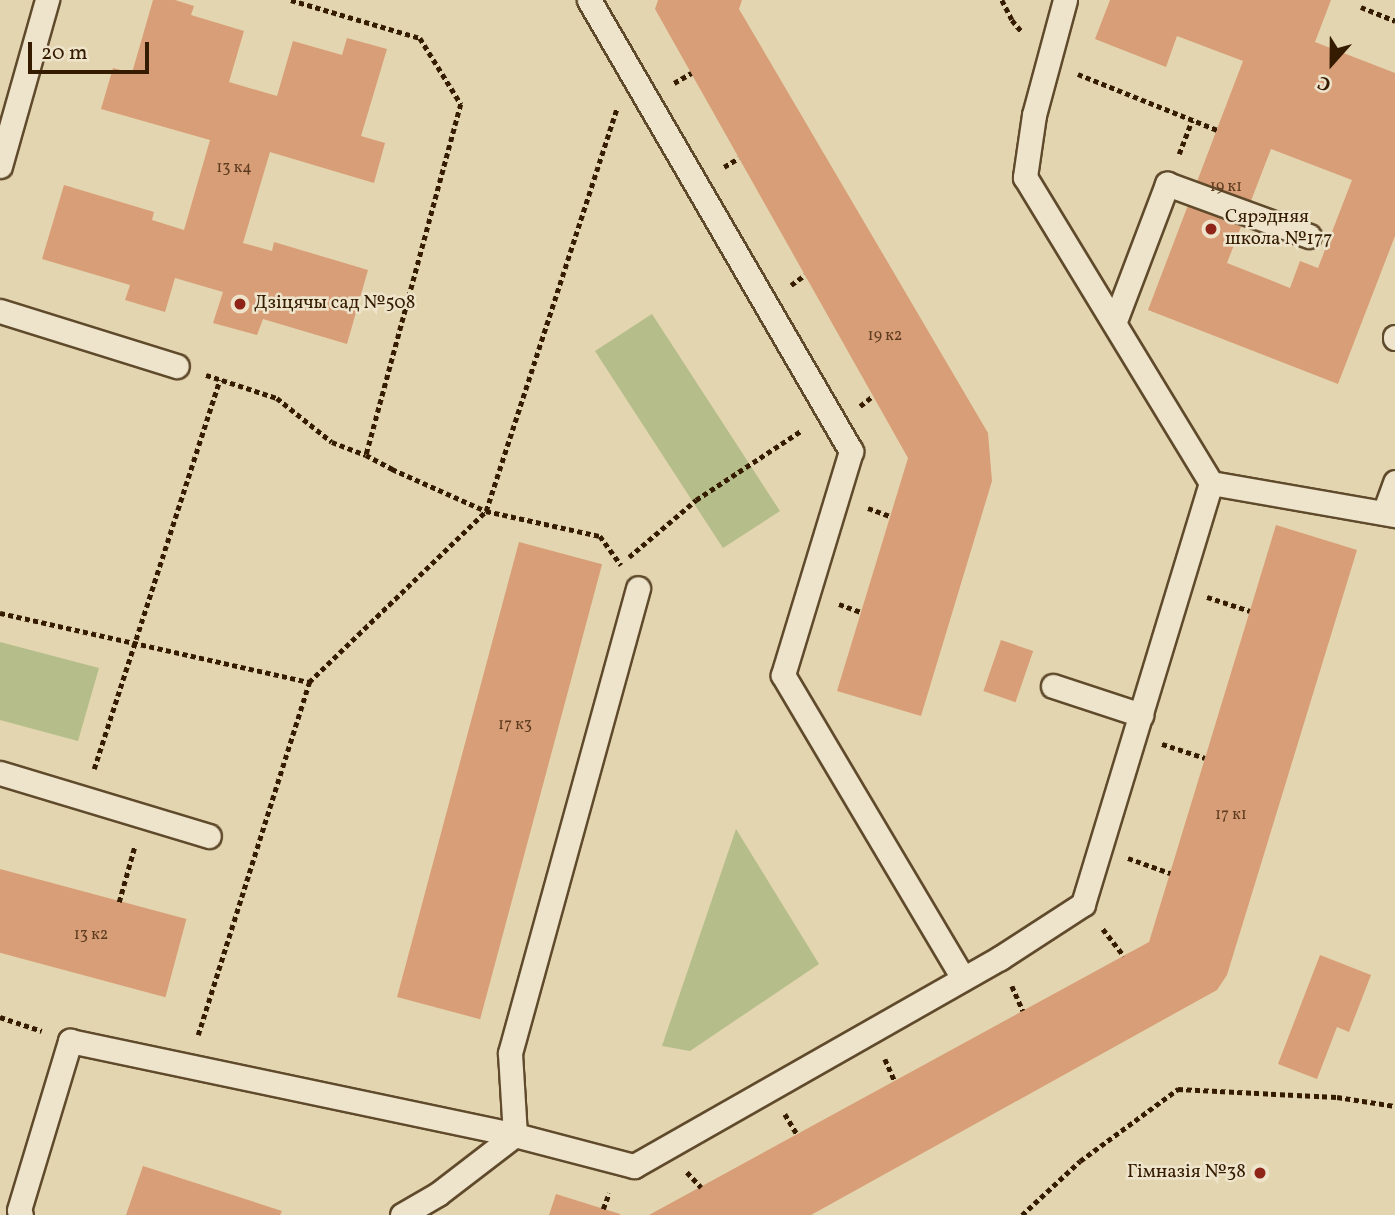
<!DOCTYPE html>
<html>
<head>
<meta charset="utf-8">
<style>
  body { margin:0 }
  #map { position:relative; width:1395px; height:1215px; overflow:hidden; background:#e3d5af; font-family:Vollkorn,serif }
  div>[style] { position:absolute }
  .green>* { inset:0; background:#b5bd8a; transform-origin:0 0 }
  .building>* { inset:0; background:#d89e78; transform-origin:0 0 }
  .path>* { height:4.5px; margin-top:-2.25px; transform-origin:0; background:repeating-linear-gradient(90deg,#351c01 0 5px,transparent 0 8.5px) }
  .roads { filter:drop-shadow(2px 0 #604a2c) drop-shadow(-2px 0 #604a2c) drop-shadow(0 2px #604a2c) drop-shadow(0 -2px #604a2c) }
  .service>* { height:23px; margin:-11.5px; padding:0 11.5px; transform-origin:11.5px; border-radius:11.5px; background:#ede4cb }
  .dots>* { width:19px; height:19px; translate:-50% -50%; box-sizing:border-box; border:4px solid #ede4cb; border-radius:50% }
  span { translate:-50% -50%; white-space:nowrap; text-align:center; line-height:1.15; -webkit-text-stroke:5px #ede4cb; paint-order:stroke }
  .number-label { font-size:16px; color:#5e3c1f }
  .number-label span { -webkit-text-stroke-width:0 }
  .poi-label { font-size:19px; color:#351c01 }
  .left { translate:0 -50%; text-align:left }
  .right { translate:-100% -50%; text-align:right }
  .north { position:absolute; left:1297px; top:28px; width:70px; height:70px; -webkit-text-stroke:5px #ede4cb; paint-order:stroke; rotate:201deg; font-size:19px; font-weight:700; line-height:28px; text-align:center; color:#351c01 }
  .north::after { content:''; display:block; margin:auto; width:24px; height:32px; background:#351c01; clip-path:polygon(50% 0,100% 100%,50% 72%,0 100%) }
  .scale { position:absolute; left:28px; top:42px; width:121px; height:32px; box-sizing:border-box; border:4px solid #351c01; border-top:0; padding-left:9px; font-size:21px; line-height:24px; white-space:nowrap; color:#351c01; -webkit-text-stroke:5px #ede4cb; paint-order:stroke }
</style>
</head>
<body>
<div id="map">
  <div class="green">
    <div style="left:652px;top:314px;width:235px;height:68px;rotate:57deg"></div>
    <div style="clip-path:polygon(0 642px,99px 668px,78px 741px,0 720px)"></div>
    <div style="clip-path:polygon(736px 829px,819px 964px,690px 1051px,662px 1046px)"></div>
  </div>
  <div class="building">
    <div style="clip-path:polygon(153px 0,175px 0,194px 6px,191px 15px,244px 31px,229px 82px,277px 96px,293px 41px,342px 55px,347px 38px,387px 49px,361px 136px,385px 143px,374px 183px,270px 152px,243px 243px,272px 251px,274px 242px,368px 270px,347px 344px,263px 319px,257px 335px,213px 323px,223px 292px,175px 278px,165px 312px,125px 300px,130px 285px,42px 259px,64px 185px,154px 212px,152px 220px,184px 230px,210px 140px,101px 109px,113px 68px,132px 73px)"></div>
    <div style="clip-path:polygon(658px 0,742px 0,739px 9px,988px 433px,992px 481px,921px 716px,837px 691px,908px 458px,655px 9px)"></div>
    <div style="clip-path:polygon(evenodd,1110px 0,1331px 0,1315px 42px,1395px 73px,1395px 236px,1338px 384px,1148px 310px,1243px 61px,1177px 36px,1166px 67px,1095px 39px,1110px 0,1271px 149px,1352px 180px,1318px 268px,1300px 261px,1290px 288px,1227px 263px,1271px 149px)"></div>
    <div style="clip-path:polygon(1276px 525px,1357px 550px,1227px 975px,1217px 990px,811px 1215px,649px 1215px,1149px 942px)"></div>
    <div style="left:519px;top:542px;width:86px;height:471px;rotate:15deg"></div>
    <div style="left:1001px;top:640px;width:34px;height:54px;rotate:19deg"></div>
    <div style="left:0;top:869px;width:193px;height:81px;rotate:15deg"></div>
    <div style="clip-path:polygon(1320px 955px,1371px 975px,1349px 1032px,1337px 1027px,1317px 1079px,1278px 1064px)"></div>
    <div style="clip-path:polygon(143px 1166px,282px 1211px,280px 1215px,126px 1215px)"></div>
    <div style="clip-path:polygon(556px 1194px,620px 1214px,620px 1215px,549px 1215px)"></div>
  </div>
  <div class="path">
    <div style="left:291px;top:0;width:134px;rotate:16.4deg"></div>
    <div style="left:420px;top:38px;width:78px;rotate:58.2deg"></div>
    <div style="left:461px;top:104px;width:364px;rotate:105.1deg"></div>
    <div style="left:366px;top:455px;width:30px;rotate:28deg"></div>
    <div style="left:392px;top:469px;width:103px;rotate:24.1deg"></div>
    <div style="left:486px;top:511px;width:117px;rotate:12.4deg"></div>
    <div style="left:600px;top:536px;width:36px;rotate:54deg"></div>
    <div style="left:1002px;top:0;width:22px;rotate:63deg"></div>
    <div style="left:1012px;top:20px;width:16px;rotate:50deg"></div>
    <div style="left:1361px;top:7px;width:37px;rotate:22deg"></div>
    <div style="left:1078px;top:74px;width:150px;rotate:21.9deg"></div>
    <div style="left:674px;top:83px;width:20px;rotate:-30deg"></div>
    <div style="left:1179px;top:154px;width:36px;rotate:-69deg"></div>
    <div style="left:724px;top:167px;width:17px;rotate:-31deg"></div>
    <div style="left:791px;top:285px;width:17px;rotate:-36deg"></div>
    <div style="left:206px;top:375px;width:75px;rotate:17.9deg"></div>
    <div style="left:277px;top:398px;width:70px;rotate:38.7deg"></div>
    <div style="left:332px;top:442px;width:36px;rotate:21deg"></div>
    <div style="left:860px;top:406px;width:16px;rotate:-38deg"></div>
    <div style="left:868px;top:508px;width:23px;rotate:20deg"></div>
    <div style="left:629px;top:557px;width:88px;rotate:-40.4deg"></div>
    <div style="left:696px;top:500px;width:127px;rotate:-33.4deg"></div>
    <div style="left:1207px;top:597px;width:45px;rotate:18deg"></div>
    <div style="left:839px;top:604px;width:23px;rotate:20deg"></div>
    <div style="left:0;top:613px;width:317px;rotate:12.6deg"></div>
    <div style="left:1162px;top:744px;width:45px;rotate:18deg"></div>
    <div style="left:94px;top:769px;width:409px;rotate:-72.1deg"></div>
    <div style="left:1128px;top:858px;width:45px;rotate:19.7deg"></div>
    <div style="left:119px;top:902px;width:59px;rotate:-74.3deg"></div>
    <div style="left:1103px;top:929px;width:34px;rotate:52deg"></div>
    <div style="left:1012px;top:986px;width:27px;rotate:66deg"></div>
    <div style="left:0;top:1017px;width:44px;rotate:18.4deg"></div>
    <div style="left:198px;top:1035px;width:370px;rotate:-72.5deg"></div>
    <div style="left:309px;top:682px;width:246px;rotate:-44deg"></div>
    <div style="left:486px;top:511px;width:422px;rotate:-72deg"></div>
    <div style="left:885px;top:1059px;width:24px;rotate:66deg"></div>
    <div style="left:785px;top:1114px;width:23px;rotate:59deg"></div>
    <div style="left:687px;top:1172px;width:21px;rotate:47deg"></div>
    <div style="left:603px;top:1209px;width:17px;rotate:-69deg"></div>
    <div style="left:1022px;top:1215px;width:79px;rotate:-43deg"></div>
    <div style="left:1080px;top:1161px;width:122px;rotate:-36.3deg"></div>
    <div style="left:1178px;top:1089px;width:159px;rotate:2.9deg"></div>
    <div style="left:1337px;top:1097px;width:59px;rotate:8.8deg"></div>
  </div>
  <div class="roads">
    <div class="service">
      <div style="left:589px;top:0;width:522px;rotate:59.85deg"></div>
      <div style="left:851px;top:451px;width:234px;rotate:106.9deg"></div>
      <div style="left:783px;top:675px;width:352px;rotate:59.3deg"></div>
      <div style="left:1065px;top:0;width:119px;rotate:105.1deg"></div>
      <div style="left:1034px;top:115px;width:63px;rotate:98.3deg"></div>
      <div style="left:1025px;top:177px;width:358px;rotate:58.7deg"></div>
      <div style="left:0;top:166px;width:173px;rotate:-74.2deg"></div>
      <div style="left:0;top:311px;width:185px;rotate:17.3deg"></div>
      <div style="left:1115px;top:321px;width:147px;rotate:-69.2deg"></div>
      <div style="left:1167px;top:184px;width:151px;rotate:20.1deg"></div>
      <div style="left:1395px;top:337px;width:1px;rotate:90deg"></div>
      <div style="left:1384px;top:513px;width:33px;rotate:-70deg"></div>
      <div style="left:1053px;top:686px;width:93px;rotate:18.2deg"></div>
      <div style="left:0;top:773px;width:218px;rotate:16.8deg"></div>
      <div style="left:21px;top:1215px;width:5px;rotate:-112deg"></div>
      <div style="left:19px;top:1210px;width:177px;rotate:-73.2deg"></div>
      <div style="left:70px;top:1041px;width:455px;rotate:11.9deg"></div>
      <div style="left:515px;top:1135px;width:82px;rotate:-93.5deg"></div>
      <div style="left:510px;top:1053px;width:482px;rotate:-74.6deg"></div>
      <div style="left:402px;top:1215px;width:42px;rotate:-30.3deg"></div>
      <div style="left:438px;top:1194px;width:97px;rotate:-37.5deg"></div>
      <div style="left:515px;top:1135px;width:123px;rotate:14.6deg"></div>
      <div style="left:634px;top:1166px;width:421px;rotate:-29.6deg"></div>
      <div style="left:1000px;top:958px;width:99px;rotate:-33deg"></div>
      <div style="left:1083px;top:904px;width:440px;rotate:-73.1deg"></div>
      <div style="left:1211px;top:483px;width:187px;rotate:9.9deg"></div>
    </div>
  </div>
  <div class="dots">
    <div style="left:1211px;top:229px;background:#8f2418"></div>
    <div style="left:240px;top:304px;background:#8f2418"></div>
    <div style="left:1260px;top:1173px;background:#8f2418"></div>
  </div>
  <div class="number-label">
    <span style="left:234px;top:168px">13 к4</span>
    <span style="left:1226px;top:187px">19 к1</span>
    <span style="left:885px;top:336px">19 к2</span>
    <span style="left:515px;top:725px">17 к3</span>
    <span style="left:1231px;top:815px">17 к1</span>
    <span style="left:91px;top:935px">13 к2</span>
  </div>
  <div class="poi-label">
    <span class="left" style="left:1225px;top:229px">Сярэдняя<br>школа №177</span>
    <span class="left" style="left:254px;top:304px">Дзіцячы сад №508</span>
    <span class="right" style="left:1246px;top:1173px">Гімназія №38</span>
  </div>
  <div class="north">С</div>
  <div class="scale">20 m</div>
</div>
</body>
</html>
